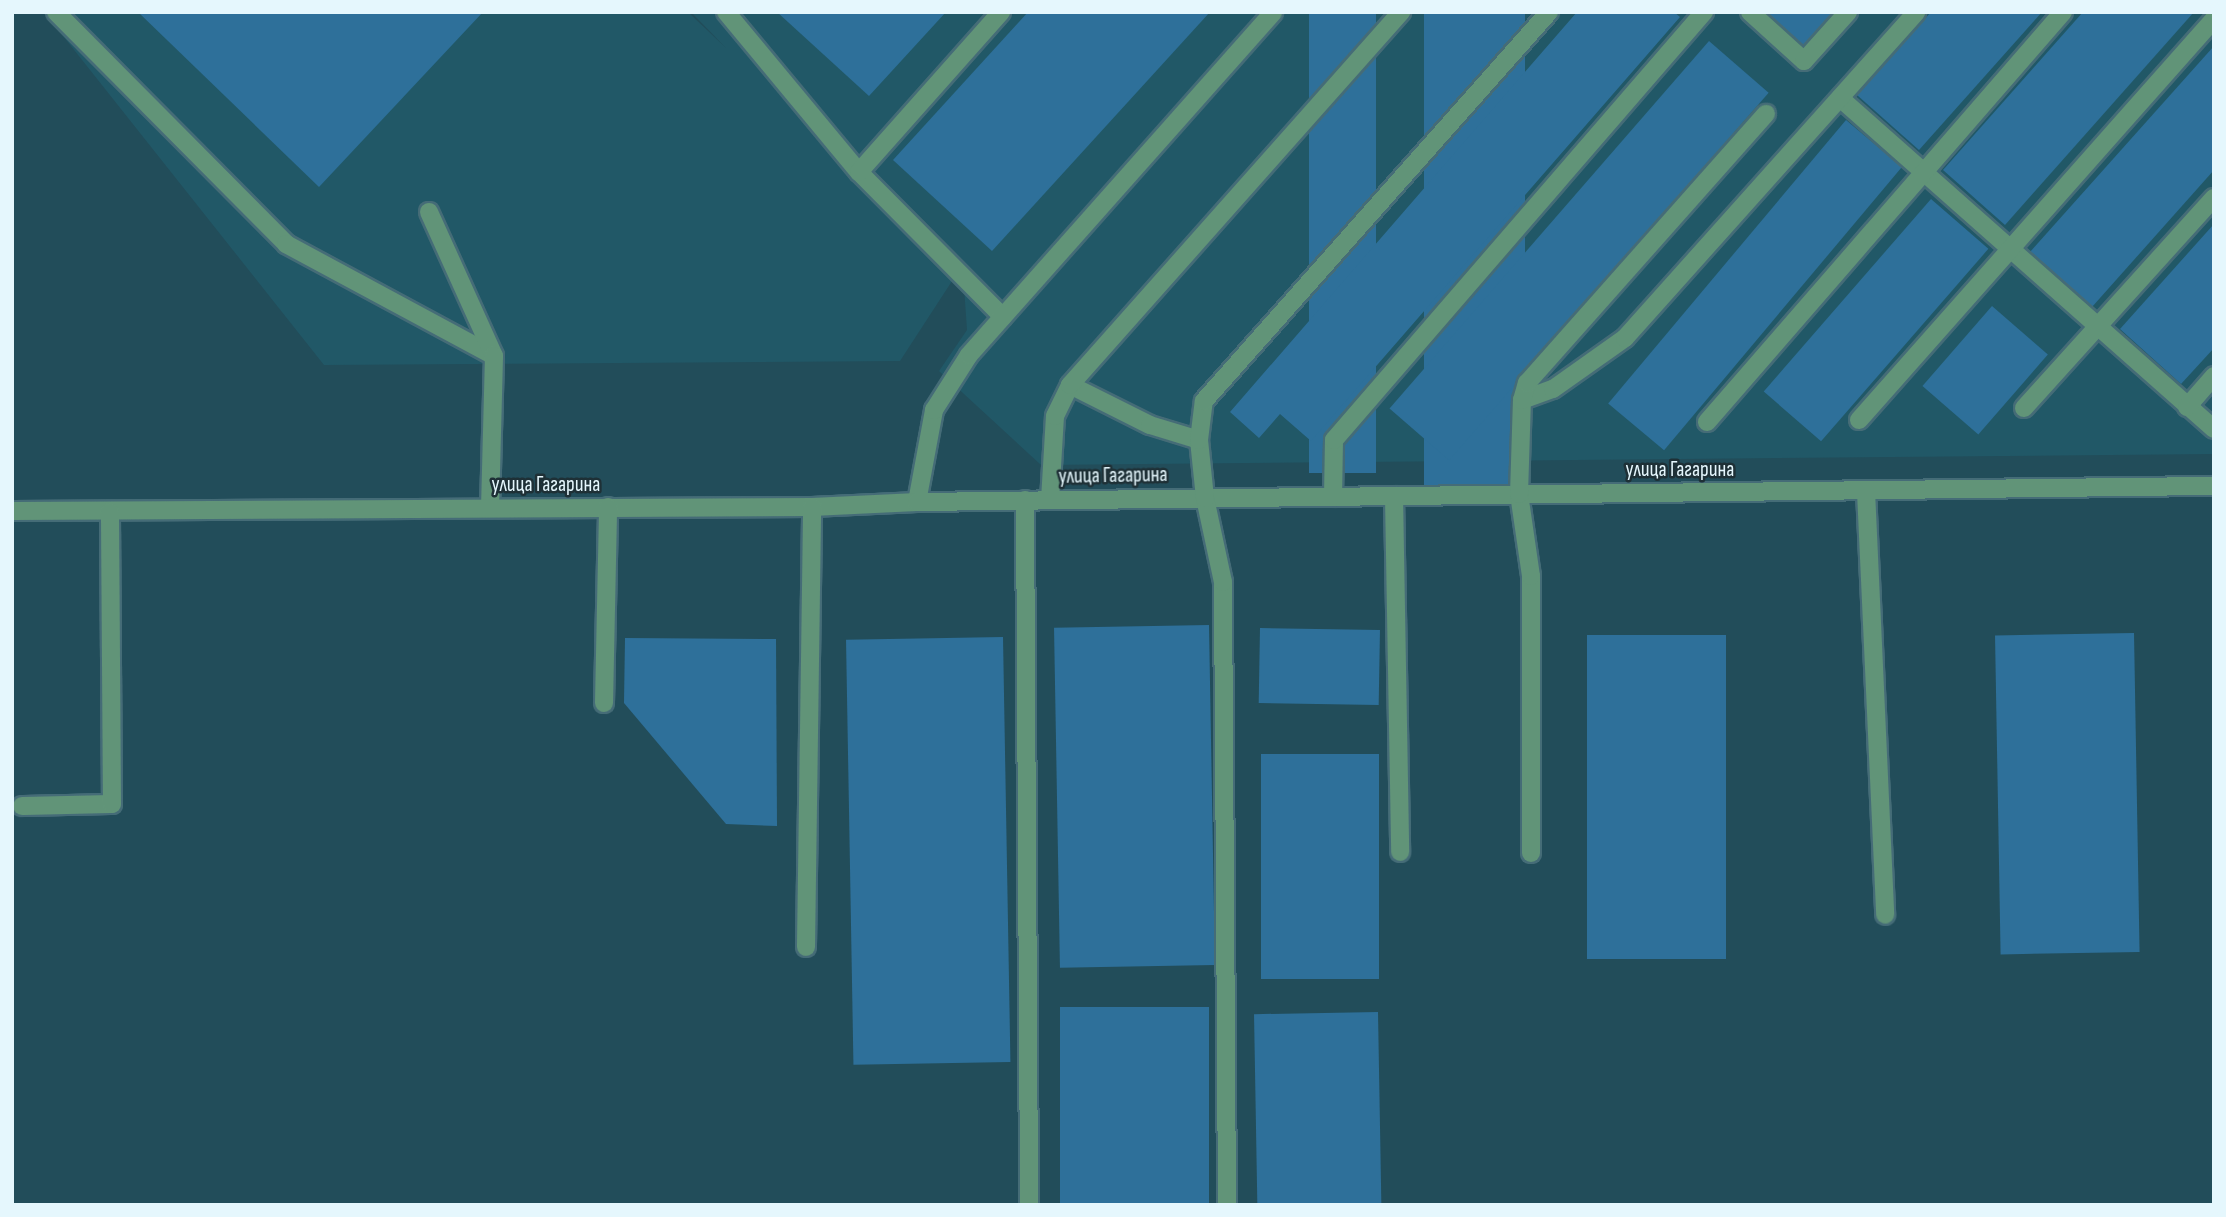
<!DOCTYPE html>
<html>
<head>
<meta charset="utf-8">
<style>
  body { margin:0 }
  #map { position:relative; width:2226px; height:1217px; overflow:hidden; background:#224d5a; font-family:"Sofia Sans Condensed",sans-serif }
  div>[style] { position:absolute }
  .built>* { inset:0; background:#215867 }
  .building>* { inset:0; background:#2e709a; transform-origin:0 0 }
  .roads { filter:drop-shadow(2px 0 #456c77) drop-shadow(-2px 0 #456c77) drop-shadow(0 2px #456c77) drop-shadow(0 -2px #456c77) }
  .minor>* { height:18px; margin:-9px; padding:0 9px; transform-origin:9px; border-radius:9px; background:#619478 }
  span { translate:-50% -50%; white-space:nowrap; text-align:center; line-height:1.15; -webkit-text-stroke:5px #1e3036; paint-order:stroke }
  .street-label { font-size:21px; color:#e5f7fd }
  .frame { position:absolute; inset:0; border:14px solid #e5f7fd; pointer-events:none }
</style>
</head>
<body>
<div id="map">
  <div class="built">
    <div style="clip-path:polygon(44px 12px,688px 12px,726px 48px,691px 12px,2214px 12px,2214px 454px,1041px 465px,939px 371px,967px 330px,964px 287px,954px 278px,900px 361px,324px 365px)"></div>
  </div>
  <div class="building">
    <div style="clip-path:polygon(138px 12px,483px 12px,319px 187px)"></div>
    <div style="clip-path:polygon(777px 12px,946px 12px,869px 96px)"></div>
    <div style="clip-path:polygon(1028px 12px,1210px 12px,992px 251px,893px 160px)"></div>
    <div style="left:1309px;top:12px;width:67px;height:461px"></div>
    <div style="left:1424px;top:12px;width:101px;height:480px"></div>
    <div style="clip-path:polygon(1577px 12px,1674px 12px,1680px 17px,1311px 441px,1280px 414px,1259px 438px,1230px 412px)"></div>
    <div style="clip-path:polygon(1762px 12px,1836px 12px,1803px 49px)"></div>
    <div style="clip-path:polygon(1931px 12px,2042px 12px,1919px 150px,1857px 95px)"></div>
    <div style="clip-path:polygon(2083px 12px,2194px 12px,2005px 225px,1943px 170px)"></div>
    <div style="left:1709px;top:41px;width:79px;height:487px;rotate:41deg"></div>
    <div style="clip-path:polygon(2214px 46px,2214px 170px,2092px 307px,2030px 252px)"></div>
    <div style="left:1846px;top:120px;width:73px;height:370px;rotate:40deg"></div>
    <div style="left:1931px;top:199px;width:76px;height:255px;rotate:41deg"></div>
    <div style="clip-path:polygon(2214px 224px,2214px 348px,2181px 384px,2120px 329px)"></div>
    <div style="left:1992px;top:306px;width:74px;height:106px;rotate:41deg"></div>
    <div style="left:1209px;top:625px;width:340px;height:155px;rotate:89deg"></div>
    <div style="left:1260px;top:628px;width:120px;height:75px;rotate:1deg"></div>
    <div style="left:2134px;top:633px;width:319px;height:139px;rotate:89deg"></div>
    <div style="left:1587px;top:635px;width:139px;height:324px"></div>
    <div style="left:1003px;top:637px;width:425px;height:157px;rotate:89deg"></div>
    <div style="clip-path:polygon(625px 638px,776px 639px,777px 826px,726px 824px,624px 703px)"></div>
    <div style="left:1379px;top:754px;width:225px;height:118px;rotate:90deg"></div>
    <div style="left:1060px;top:1007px;width:149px;height:198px"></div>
    <div style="left:1378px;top:1012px;width:193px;height:124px;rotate:89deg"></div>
  </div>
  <div class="roads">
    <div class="minor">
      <div style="left:56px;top:12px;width:327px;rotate:45.2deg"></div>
      <div style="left:286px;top:244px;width:236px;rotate:28.3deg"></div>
      <div style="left:726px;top:12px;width:208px;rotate:50.3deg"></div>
      <div style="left:859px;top:172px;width:204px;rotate:45.2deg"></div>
      <div style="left:1750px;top:12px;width:73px;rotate:42.2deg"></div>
      <div style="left:1804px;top:61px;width:66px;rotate:-48.1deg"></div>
      <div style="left:1840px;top:98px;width:499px;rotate:41.5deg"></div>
      <div style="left:859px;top:172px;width:214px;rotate:-48.4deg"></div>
      <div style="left:429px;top:212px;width:158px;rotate:65.7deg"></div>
      <div style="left:494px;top:356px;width:152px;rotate:91.5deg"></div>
      <div style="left:1070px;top:385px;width:89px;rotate:26.6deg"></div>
      <div style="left:1150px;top:425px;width:51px;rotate:17deg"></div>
      <div style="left:1522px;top:400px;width:33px;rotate:-20deg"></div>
      <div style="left:1553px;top:389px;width:88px;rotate:-35.3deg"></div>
      <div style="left:1625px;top:338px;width:437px;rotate:-48.2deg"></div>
      <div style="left:2187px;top:407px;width:41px;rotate:-48.9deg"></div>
      <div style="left:2024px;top:408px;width:283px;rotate:-47.9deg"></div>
      <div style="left:1859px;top:420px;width:536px;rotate:-48.48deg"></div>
      <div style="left:1707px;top:422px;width:543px;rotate:-49.03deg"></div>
      <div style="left:1866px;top:491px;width:424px;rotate:87.4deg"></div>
      <div style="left:1394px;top:496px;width:356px;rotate:89deg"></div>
      <div style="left:1333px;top:497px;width:57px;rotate:-89deg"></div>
      <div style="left:1334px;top:440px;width:566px;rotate:-49.16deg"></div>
      <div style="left:1025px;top:500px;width:704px;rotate:89.67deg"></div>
      <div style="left:1050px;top:500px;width:84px;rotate:-86.6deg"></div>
      <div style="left:1055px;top:416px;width:34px;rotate:-64deg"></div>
      <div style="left:1070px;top:385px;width:499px;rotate:-48.4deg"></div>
      <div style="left:917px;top:502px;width:94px;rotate:-79.5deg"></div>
      <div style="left:934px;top:410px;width:65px;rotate:-57.5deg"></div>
      <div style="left:969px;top:355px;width:458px;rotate:-48.4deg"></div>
      <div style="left:12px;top:511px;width:800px;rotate:-0.29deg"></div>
      <div style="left:812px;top:507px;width:105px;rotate:-2.7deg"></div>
      <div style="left:917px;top:502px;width:1297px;rotate:-0.71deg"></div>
      <div style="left:604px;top:703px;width:196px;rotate:-88.8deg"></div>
      <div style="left:22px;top:806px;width:90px;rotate:-1.3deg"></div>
      <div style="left:112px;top:804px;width:292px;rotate:-90.4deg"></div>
      <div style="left:1531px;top:853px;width:277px;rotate:-90deg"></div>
      <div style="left:1531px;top:576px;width:83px;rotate:-98.3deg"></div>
      <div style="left:1519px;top:494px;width:94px;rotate:-88.2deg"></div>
      <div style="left:1522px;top:400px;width:18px;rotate:-74deg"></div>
      <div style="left:1527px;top:383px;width:360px;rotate:-48.4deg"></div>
      <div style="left:806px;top:947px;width:440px;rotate:-89.2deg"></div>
      <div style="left:1227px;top:1205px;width:623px;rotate:-90.37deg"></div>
      <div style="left:1223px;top:582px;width:86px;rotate:-102.1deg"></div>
      <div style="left:1205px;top:498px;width:58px;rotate:-95.9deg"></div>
      <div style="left:1199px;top:440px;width:39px;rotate:-83deg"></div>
      <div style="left:1204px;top:401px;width:520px;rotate:-48.43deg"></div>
    </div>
  </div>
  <div class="street-label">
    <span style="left:1680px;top:470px">улица Гагарина</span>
    <span style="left:1113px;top:476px;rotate:-1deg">улица Гагарина</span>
    <span style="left:546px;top:485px">улица Гагарина</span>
  </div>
  <div class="frame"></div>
</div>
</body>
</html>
